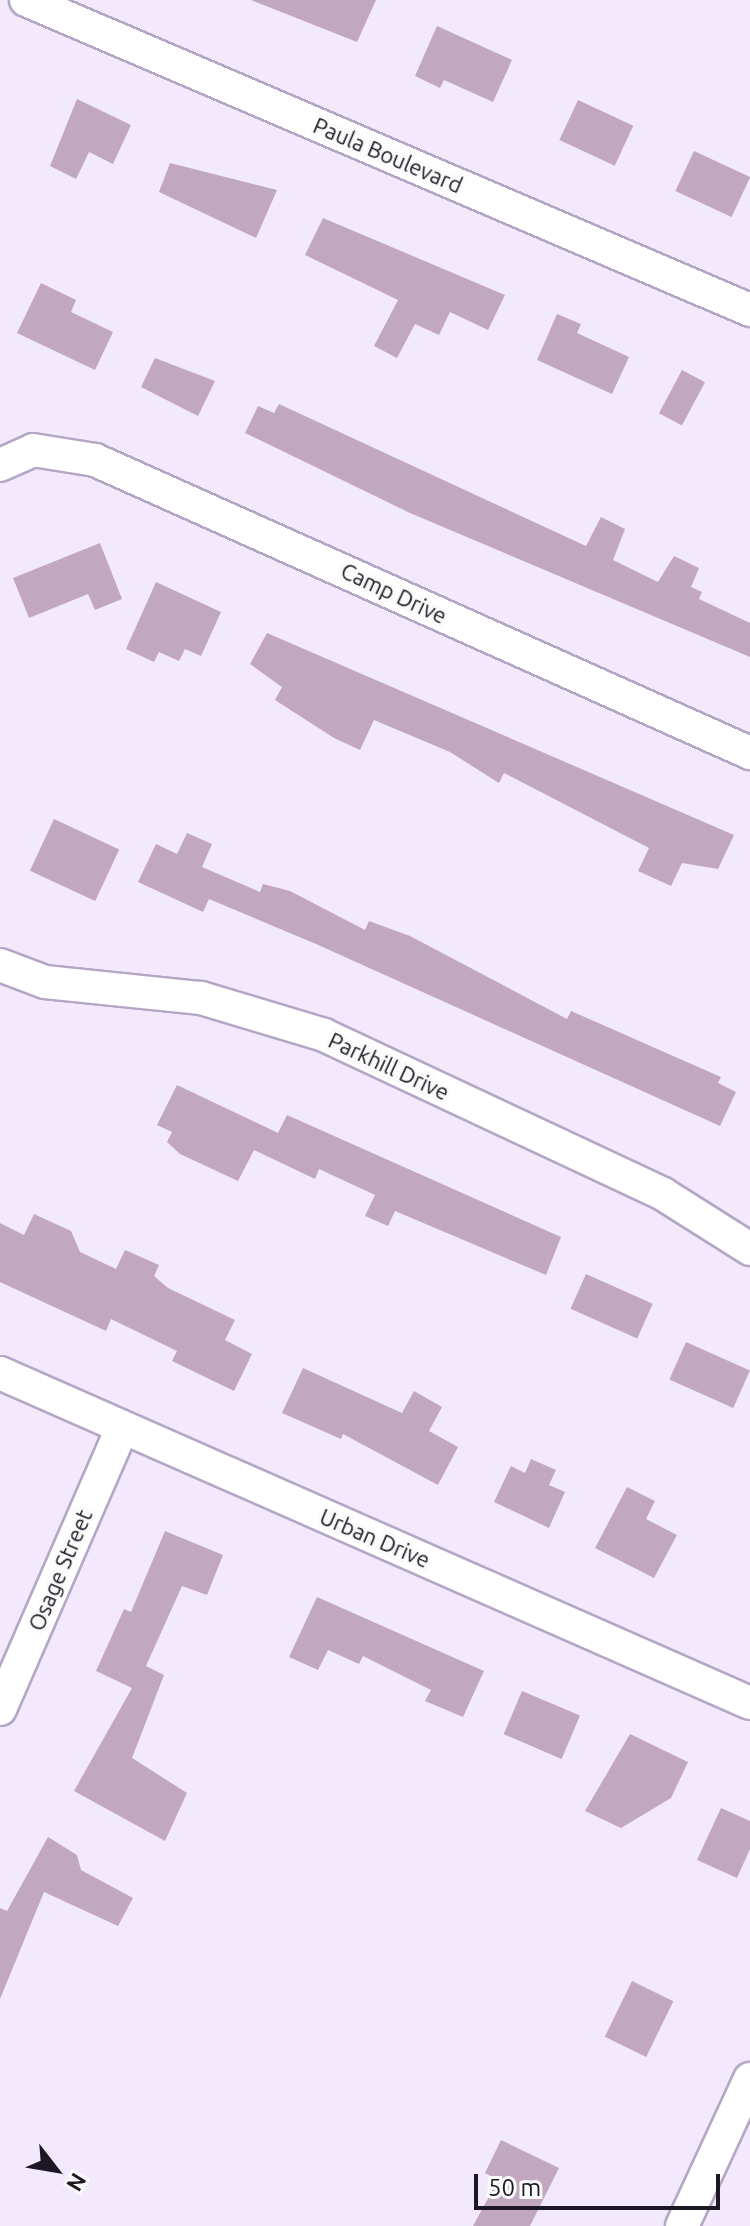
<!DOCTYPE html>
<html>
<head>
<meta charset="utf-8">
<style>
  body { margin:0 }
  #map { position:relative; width:750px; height:2226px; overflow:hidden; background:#f2e9fd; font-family:Ubuntu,sans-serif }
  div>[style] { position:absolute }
  .building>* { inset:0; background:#c2a7c0; transform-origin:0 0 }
  .roads { filter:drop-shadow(2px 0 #b4a6c5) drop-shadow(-2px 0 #b4a6c5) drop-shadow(0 2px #b4a6c5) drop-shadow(0 -2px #b4a6c5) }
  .street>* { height:32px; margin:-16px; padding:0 16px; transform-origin:16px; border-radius:16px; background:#fff }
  span { translate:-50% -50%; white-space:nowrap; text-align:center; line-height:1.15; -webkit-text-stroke:8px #fbfbfb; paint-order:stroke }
  .street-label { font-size:22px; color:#1d1723 }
  .north { position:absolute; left:16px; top:2130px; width:80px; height:80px; -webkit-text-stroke:6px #fbfbfb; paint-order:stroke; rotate:121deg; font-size:22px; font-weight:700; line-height:32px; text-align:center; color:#1d1723 }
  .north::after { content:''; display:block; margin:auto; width:28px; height:36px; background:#1d1723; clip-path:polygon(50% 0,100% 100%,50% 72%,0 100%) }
  .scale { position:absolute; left:474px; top:2174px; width:246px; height:36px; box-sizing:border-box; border:4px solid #1d1723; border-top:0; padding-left:10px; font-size:24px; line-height:28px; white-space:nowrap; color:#1d1723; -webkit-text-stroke:6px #fbfbfb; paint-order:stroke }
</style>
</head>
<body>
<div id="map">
  <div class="building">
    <div style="clip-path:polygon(251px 0,376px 0,357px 42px)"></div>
    <div style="clip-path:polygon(437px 26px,512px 60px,493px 102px,444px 80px,440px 88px,415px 76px)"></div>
    <div style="clip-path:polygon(77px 99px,131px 125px,113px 164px,89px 152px,76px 179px,50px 166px)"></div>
    <div style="left:578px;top:100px;width:61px;height:44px;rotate:25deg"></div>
    <div style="left:694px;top:151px;width:62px;height:44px;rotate:25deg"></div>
    <div style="clip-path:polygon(170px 163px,277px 190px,256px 238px,159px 192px)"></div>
    <div style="clip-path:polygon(323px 218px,505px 295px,488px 330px,450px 312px,439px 335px,415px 324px,397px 358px,374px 346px,398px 300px,305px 255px)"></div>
    <div style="clip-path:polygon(41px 283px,76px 300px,71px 312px,113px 332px,95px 370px,17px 333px)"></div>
    <div style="clip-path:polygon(557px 314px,581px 324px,577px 333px,629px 357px,612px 394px,537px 360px)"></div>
    <div style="clip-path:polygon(155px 358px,215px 381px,198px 416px,141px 387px)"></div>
    <div style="left:682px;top:370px;width:26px;height:49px;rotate:28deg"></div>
    <div style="clip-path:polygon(279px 404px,586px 546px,601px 517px,625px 529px,613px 560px,658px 582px,674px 556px,699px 568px,691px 587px,702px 592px,699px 599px,750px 623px,750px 657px,410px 513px,245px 433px,258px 406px,274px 413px)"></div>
    <div style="clip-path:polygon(100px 543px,122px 599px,95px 610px,88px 594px,29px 618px,13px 578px)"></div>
    <div style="clip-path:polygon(156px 582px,221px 612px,201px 656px,185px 649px,179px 661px,159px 652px,154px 662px,126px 649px)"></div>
    <div style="clip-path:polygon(267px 633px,734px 835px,718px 869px,682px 863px,671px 886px,638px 871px,649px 848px,504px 773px,499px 783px,450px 752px,374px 720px,360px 750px,334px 738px,275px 700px,282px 687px,250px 664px)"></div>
    <div style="left:54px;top:819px;width:72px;height:57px;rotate:25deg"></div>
    <div style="clip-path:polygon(187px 833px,212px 844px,202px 867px,260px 892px,263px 884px,290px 891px,365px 930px,369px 921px,410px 936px,567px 1019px,571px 1011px,721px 1077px,718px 1083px,736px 1092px,720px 1126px,316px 944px,209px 899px,203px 912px,138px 882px,156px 844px,177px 854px)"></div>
    <div style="clip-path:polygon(177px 1085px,278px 1133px,287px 1115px,561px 1237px,546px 1275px,395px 1211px,388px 1226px,365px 1216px,375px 1195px,319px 1169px,315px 1179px,254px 1150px,238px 1181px,180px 1154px,167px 1142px,172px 1132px,157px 1125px)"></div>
    <div style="clip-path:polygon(34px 1214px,71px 1231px,80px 1252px,116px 1269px,125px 1250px,159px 1265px,154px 1276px,168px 1288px,235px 1320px,225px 1340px,252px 1354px,234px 1391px,172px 1361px,177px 1351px,111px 1319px,106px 1331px,0 1282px,0 1223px,24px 1235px)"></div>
    <div style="left:586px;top:1274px;width:73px;height:38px;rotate:24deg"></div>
    <div style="left:686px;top:1342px;width:70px;height:41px;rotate:24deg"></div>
    <div style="clip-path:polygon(303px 1368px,402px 1413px,414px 1391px,442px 1407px,429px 1431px,458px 1447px,438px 1485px,343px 1434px,341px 1439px,282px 1413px)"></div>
    <div style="clip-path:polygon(531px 1459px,556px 1470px,549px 1485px,565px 1492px,549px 1528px,494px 1502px,511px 1466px,525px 1473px)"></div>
    <div style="clip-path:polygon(627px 1487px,655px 1501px,646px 1519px,677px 1535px,654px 1578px,595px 1548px)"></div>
    <div style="clip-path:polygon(165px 1531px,223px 1555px,207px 1595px,182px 1586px,146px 1666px,164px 1675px,132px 1758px,187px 1793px,165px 1841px,74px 1791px,132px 1688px,96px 1671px,124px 1609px,131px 1612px)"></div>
    <div style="clip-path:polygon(317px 1597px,484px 1671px,463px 1717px,425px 1701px,431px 1690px,363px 1656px,359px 1664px,328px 1650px,318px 1670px,289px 1657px)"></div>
    <div style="left:522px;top:1691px;width:63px;height:47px;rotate:23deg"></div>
    <div style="clip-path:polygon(630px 1734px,688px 1762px,671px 1798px,621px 1828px,585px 1811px)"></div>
    <div style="clip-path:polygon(721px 1808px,750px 1821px,750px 1849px,737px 1878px,697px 1860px)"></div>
    <div style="clip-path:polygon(48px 1837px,77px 1855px,81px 1870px,133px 1898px,118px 1926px,44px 1892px,0 1999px,0 1908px,7px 1911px)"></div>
    <div style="left:632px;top:1981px;width:46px;height:62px;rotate:26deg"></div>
    <div style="clip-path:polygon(501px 2140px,559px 2168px,530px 2226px,473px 2226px,498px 2180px,485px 2173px)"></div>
  </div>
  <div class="roads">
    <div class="street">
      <div style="left:26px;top:0;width:788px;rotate:23.18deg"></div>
      <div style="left:0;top:465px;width:36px;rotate:-24deg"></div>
      <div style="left:33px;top:450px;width:63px;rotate:9.2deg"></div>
      <div style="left:95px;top:460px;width:718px;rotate:24.1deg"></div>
      <div style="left:0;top:965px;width:48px;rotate:20.7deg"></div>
      <div style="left:45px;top:982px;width:157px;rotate:5.9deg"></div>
      <div style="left:201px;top:998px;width:128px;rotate:16.7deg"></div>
      <div style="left:324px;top:1035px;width:374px;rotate:25.1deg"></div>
      <div style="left:663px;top:1194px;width:103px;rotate:32.3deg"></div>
      <div style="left:0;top:1373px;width:819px;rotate:23.75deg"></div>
      <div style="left:0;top:1709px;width:303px;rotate:-66.5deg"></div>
      <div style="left:682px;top:2226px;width:162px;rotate:-65.2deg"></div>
    </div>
  </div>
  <div class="street-label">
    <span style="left:388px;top:155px;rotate:23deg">Paula Boulevard</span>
    <span style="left:394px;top:593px;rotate:25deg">Camp Drive</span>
    <span style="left:389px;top:1066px;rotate:25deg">Parkhill Drive</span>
    <span style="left:375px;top:1538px;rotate:23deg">Urban Drive</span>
    <span style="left:60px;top:1570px;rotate:-67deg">Osage Street</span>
  </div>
  <div class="north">N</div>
  <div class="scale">50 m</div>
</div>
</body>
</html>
